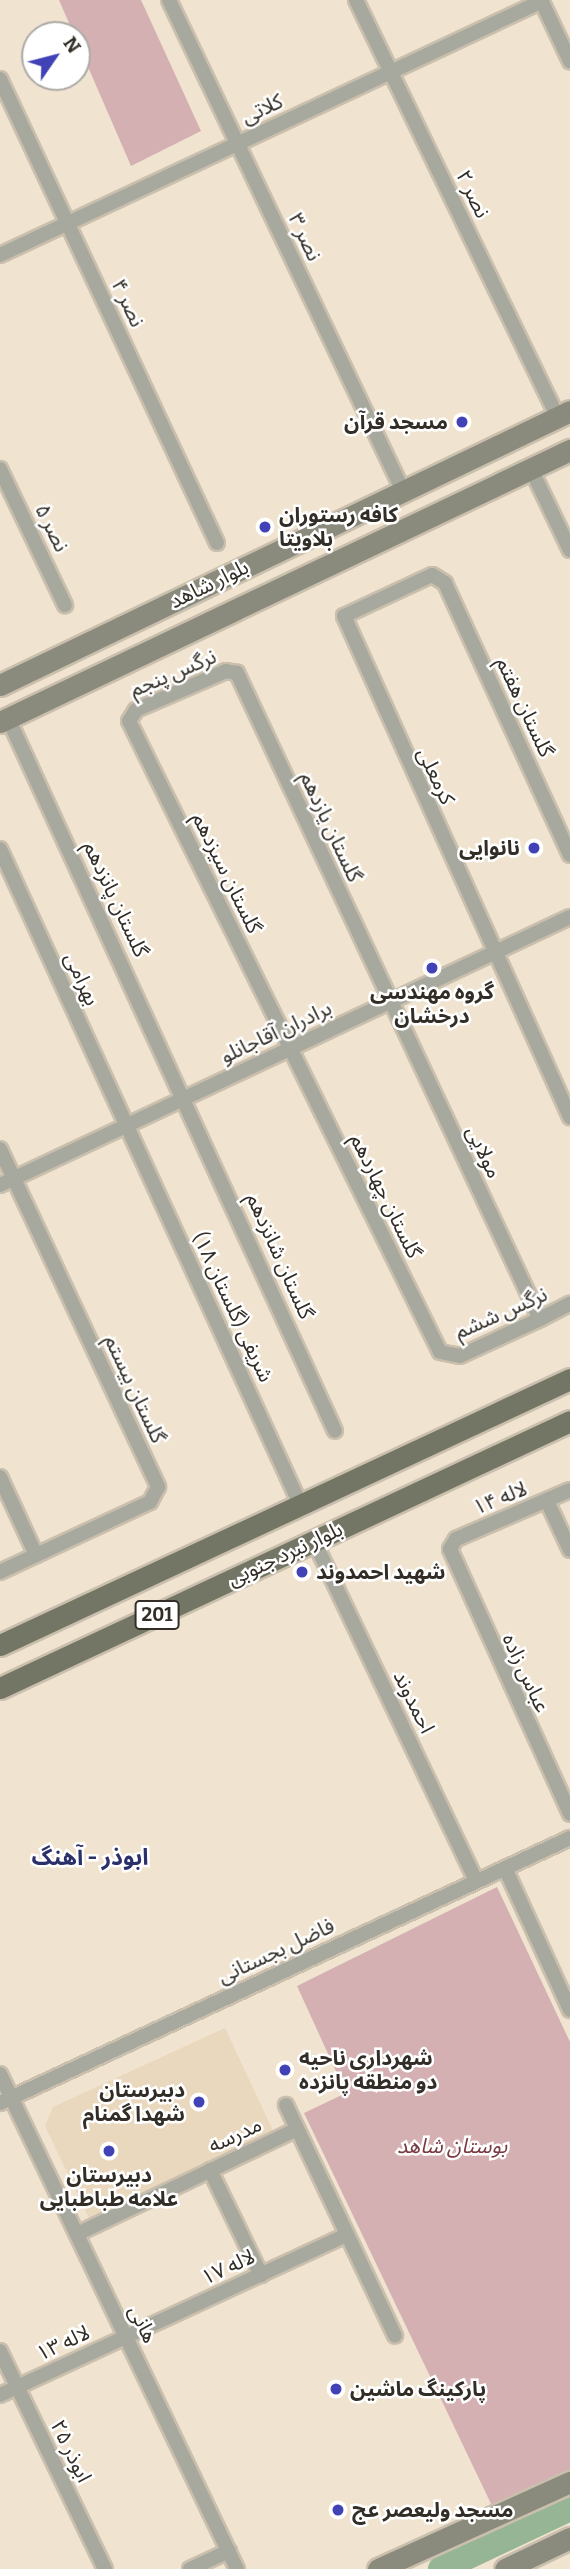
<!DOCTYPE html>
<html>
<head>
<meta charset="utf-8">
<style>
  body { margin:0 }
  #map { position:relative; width:570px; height:2569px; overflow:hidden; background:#f0e3cf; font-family:Bitter,"Noto Sans Arabic",serif }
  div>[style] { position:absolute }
  .built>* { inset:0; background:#e9d8be }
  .green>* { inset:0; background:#d4b0b2 }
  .river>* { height:26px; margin:-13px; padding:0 13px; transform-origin:13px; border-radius:13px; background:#95b595 }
  .roads { filter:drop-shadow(2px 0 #cabfad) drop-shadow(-2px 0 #cabfad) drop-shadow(0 2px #cabfad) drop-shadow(0 -2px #cabfad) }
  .minor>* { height:14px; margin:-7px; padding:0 7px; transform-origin:7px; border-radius:7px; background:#a7a99f }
  .secondary>* { height:21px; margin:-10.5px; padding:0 10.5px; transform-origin:10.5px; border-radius:10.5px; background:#8a8b7d }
  .primary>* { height:21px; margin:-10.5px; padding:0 10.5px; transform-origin:10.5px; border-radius:10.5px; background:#747665 }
  .dots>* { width:19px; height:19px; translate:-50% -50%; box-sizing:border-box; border:4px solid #fff; border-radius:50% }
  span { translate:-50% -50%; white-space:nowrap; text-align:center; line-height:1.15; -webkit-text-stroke:5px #fff; paint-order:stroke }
  .shield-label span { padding:2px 5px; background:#fff; border:2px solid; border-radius:5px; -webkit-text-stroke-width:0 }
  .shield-label { font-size:19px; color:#322d26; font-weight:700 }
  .street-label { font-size:21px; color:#322d26 }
  .poi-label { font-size:21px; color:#322d26; font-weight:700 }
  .right { translate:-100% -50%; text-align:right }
  .left { translate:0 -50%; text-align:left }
  .park-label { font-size:21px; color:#793b42; font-style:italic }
  .neighbourhood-label { font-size:23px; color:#2c306a; font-weight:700 }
  .north { position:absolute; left:21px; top:21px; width:70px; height:70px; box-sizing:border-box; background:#fff; border:2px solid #adaba8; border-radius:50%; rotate:55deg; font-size:19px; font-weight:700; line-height:28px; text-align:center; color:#322d26 }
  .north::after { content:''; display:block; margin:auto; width:24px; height:32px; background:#4242b7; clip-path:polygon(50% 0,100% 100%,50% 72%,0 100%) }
</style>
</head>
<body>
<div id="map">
  <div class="built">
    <div style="clip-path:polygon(225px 2028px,273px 2131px,89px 2218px,45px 2126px,53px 2107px)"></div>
  </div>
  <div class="green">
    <div style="clip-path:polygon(59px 0,141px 0,201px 131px,131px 166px)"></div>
    <div style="clip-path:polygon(497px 1887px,570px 2042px,570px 2473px,494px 2510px,304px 2113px,346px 2093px,297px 1986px)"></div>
  </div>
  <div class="river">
    <div style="left:441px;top:2569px;width:143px;rotate:-25.3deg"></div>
  </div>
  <div class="roads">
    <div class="minor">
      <div style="left:169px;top:0;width:544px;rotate:64.52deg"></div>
      <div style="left:356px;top:0;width:451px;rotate:64.2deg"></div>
      <div style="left:541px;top:0;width:68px;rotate:64.6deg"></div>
      <div style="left:0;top:79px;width:512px;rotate:64.94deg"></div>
      <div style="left:0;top:255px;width:599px;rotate:-25.11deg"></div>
      <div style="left:0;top:469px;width:151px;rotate:64.5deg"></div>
      <div style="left:531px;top:469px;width:90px;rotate:64.3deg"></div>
      <div style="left:8px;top:718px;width:784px;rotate:65.36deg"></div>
      <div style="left:0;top:849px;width:723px;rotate:65.39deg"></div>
      <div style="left:570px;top:855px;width:299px;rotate:-114.7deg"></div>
      <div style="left:445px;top:583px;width:15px;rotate:-148deg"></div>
      <div style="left:432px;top:575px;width:97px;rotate:155deg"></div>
      <div style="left:344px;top:616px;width:550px;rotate:65.72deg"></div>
      <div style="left:0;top:1149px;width:373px;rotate:64.9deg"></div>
      <div style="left:158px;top:1487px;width:17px;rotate:118deg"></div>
      <div style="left:150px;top:1502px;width:166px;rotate:155deg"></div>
      <div style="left:0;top:1185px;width:630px;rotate:-25.18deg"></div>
      <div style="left:540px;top:1319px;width:714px;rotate:-115.13deg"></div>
      <div style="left:237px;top:673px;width:11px;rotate:-170deg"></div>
      <div style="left:226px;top:671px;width:98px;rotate:156.6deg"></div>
      <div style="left:136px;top:710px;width:13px;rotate:122deg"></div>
      <div style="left:129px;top:721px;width:703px;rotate:63.76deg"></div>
      <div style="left:440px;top:1352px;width:20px;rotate:11deg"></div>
      <div style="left:460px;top:1356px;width:88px;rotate:-24.8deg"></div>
      <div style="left:540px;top:1319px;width:34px;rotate:-27deg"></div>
      <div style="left:0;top:1477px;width:86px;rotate:65.2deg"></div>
      <div style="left:570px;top:1490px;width:124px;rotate:156.7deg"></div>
      <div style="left:456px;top:1539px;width:12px;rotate:121deg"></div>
      <div style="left:450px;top:1549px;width:291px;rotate:65.6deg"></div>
      <div style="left:547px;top:1501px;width:54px;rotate:64.9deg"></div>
      <div style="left:314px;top:1541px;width:377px;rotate:64.5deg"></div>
      <div style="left:505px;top:1868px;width:156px;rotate:65.4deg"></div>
      <div style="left:0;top:2074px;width:549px;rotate:64.42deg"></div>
      <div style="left:0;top:2103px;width:629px;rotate:-24.93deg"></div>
      <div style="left:286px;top:2105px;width:255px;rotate:64.7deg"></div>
      <div style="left:210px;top:2170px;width:117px;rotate:64.1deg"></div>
      <div style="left:77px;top:2234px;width:244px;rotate:-25.5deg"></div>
      <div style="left:0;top:2351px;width:242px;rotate:64.3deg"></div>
      <div style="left:0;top:2395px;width:382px;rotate:-24.8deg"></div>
      <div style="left:190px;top:2569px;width:43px;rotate:-24.8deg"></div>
    </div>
    <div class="secondary">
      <div style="left:0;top:685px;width:632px;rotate:-25.67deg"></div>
      <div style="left:0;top:722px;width:632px;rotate:-25.51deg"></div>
      <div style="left:378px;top:2569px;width:211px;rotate:-24.4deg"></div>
      <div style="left:505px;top:2569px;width:72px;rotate:-25.5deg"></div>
    </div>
    <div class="primary">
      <div style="left:0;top:1645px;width:629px;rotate:-25.02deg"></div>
      <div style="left:0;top:1688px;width:629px;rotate:-25.1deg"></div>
    </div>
  </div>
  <div class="dots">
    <div style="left:462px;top:422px;background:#4242b7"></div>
    <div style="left:265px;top:527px;background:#4242b7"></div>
    <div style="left:534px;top:848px;background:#4242b7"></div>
    <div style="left:432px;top:968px;background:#4242b7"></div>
    <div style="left:302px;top:1572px;background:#4242b7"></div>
    <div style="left:285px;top:2070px;background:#4242b7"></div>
    <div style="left:199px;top:2102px;background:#4242b7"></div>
    <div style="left:109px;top:2151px;background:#4242b7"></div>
    <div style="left:336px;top:2389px;background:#4242b7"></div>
    <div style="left:338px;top:2510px;background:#4242b7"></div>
  </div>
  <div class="shield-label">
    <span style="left:157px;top:1615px">201</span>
  </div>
  <div class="street-label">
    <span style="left:262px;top:109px;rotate:-25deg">کلاتی</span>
    <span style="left:473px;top:194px;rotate:64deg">نصر ۲</span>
    <span style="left:305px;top:237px;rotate:65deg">نصر ۳</span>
    <span style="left:128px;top:303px;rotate:65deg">نصر ۴</span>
    <span style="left:52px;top:528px;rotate:64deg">نصر ۵</span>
    <span style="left:209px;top:584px;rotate:-26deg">بلوار شاهد</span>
    <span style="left:173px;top:673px;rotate:-23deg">نرگس پنجم</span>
    <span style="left:525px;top:707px;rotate:65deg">گلستان هفتم</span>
    <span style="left:436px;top:776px;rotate:65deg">کرمعلی</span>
    <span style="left:331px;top:827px;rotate:65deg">گلستان یازدهم</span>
    <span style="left:227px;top:873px;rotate:64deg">گلستان سیزدهم</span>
    <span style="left:116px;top:899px;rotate:65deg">گلستان پانزدهم</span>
    <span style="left:82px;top:979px;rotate:66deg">بهرامی</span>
    <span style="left:276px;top:1032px;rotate:-25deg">برادران آقاجانلو</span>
    <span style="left:484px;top:1152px;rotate:65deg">مولایی</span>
    <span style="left:386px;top:1196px;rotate:64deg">گلستان چهاردهم</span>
    <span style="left:280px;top:1256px;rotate:66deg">گلستان شانزدهم</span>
    <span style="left:233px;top:1307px;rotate:65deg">شریفی (گلستان ۱۸)</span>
    <span style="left:501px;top:1313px;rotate:-24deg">نرگس ششم</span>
    <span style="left:135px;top:1389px;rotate:65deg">گلستان بیستم</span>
    <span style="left:500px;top:1498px;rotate:-22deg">لاله ۱۴</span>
    <span style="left:285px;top:1554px;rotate:-25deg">بلوار نبرد جنوبی</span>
    <span style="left:526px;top:1673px;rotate:65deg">عباس زاده</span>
    <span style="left:414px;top:1702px;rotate:64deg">احمدوند</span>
    <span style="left:276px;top:1951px;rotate:-25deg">فاضل بجستانی</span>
    <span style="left:235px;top:2135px;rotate:-25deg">مدرسه</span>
    <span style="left:228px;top:2267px;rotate:-25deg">لاله ۱۷</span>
    <span style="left:143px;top:2324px;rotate:64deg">هانی</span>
    <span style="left:63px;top:2343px;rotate:-25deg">لاله ۱۳</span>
    <span style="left:71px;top:2451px;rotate:64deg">ابوذر ۲۵</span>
  </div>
  <div class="poi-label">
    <span class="right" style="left:448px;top:422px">مسجد قرآن</span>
    <span class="left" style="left:279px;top:527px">کافه رستوران<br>بلاویتا</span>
    <span class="right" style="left:520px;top:848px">نانوایی</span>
    <span style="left:432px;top:1004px">گروه مهندسی<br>درخشان</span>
    <span class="left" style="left:316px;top:1572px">شهید احمدوند</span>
    <span class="left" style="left:299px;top:2070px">شهرداری ناحیه<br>دو منطقه پانزده</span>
    <span class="right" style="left:185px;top:2102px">دبیرستان<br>شهدا گمنام</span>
    <span style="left:109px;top:2187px">دبیرستان<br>علامه طباطبایی</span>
    <span class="left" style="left:350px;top:2389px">پارکینگ ماشین</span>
    <span class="left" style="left:352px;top:2510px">مسجد ولیعصر عج</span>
  </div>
  <div class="park-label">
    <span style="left:452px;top:2146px">بوستان شاهد</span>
  </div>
  <div class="neighbourhood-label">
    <span style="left:90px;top:1857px">ابوذر - آهنگ</span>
  </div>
  <div class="north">N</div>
</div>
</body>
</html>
